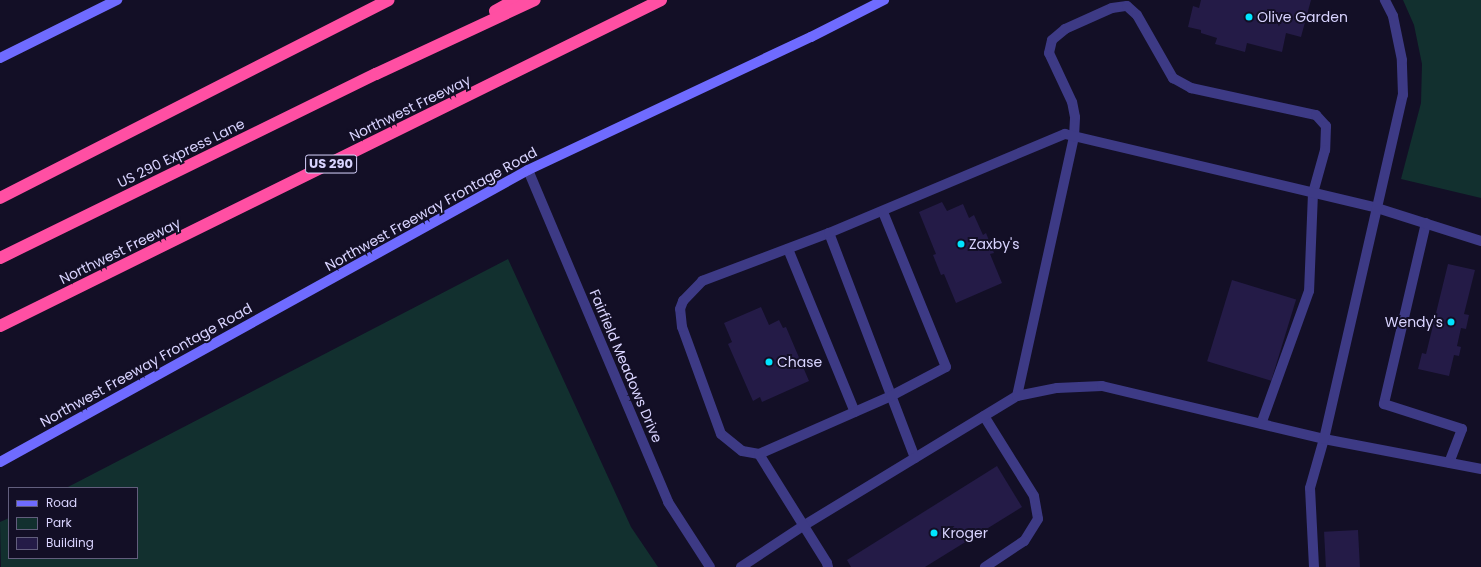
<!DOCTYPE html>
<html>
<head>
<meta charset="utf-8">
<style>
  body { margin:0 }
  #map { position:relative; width:1481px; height:567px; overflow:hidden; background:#130f26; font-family:Poppins,sans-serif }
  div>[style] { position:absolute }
  .green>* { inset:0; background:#12302f }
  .building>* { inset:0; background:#241b47; transform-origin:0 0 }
  .service>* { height:10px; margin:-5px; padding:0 5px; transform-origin:5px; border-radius:5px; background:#3d3a85 }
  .minor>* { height:10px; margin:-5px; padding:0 5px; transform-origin:5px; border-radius:5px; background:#3d3a85 }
  .secondary>* { height:10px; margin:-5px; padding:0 5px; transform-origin:5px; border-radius:5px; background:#6f6bff }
  .motorway>* { height:12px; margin:-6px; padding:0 6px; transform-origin:6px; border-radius:6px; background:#ff4fa3 }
  .dots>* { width:11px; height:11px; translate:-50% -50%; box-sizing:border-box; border:2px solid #130f26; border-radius:50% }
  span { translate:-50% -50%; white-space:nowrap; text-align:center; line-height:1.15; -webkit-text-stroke:4px #130f26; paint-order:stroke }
  .shield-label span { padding:1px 3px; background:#130f26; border:1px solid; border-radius:3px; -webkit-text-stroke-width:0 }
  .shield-label { font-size:13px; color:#d9d4ff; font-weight:700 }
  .poi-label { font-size:14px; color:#d9d4ff }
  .left { translate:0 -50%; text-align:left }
  .right { translate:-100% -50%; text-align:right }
  .street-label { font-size:14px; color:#d9d4ff }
  .legend { position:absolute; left:8px; top:487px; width:130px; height:72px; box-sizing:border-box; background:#130f26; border:1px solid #625e7d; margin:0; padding:5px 7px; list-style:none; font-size:12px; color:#d9d4ff }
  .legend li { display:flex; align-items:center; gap:8px; height:20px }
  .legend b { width:20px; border:1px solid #625e7d }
</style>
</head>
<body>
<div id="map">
  <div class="green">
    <div style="clip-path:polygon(1403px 0,1481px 0,1481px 198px,1401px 179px,1421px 103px,1422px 64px,1414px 25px)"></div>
    <div style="clip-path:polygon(508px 259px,631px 527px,658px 567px,1px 567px,0 522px,9px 518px,9px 558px,137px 558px,137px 488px,66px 488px)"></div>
  </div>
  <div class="building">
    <div style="clip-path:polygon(1201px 0,1311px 0,1301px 37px,1286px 33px,1282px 52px,1247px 43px,1245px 52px,1215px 44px,1217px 38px,1201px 33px,1201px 30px,1188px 27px,1193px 6px,1199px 8px)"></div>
    <div style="clip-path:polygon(942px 202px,947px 211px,963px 204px,969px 218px,974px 215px,983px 235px,986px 233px,994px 253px,990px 254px,1002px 283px,956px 303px,944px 274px,941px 275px,933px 255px,936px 254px,919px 212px)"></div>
    <div style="clip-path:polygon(1448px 264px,1475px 270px,1464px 314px,1469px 315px,1466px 329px,1461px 328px,1457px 346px,1461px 347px,1459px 356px,1454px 355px,1449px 376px,1418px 369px,1422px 353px,1426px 354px)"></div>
    <div style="left:1232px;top:280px;width:67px;height:85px;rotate:17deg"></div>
    <div style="clip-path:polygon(761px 307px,769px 325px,779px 320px,783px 328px,786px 327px,809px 381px,762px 402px,760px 397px,753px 401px,728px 344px,732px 342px,724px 323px)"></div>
    <div style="clip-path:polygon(997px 466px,1022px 507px,925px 567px,851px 567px,847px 560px)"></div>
    <div style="left:1358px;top:530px;width:37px;height:34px;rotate:87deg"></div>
  </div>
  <div class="service">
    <div style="left:1426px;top:223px;width:186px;rotate:103.1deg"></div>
    <div style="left:1384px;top:404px;width:82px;rotate:17.8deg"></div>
    <div style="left:1462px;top:429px;width:36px;rotate:111deg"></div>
    <div style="left:788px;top:249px;width:176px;rotate:67.7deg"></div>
    <div style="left:1017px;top:396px;width:265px;rotate:-77.6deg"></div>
    <div style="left:1074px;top:137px;width:20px;rotate:-87deg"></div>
    <div style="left:1075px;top:117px;width:15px;rotate:-101deg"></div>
    <div style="left:1072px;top:102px;width:54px;rotate:-115.1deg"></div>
    <div style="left:1049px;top:53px;width:13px;rotate:-77deg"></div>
    <div style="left:1052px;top:40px;width:17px;rotate:-40deg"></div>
    <div style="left:1065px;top:29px;width:51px;rotate:-24.1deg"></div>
    <div style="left:1112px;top:8px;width:15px;rotate:-8deg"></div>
    <div style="left:1127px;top:6px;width:13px;rotate:42deg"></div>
    <div style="left:1137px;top:15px;width:73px;rotate:60.3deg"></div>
    <div style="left:1173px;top:78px;width:21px;rotate:29deg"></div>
    <div style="left:1191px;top:88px;width:128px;rotate:12.2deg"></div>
    <div style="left:1316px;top:115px;width:15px;rotate:48deg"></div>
    <div style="left:1326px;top:126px;width:24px;rotate:92deg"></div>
    <div style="left:1325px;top:150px;width:45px;rotate:105.6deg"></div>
    <div style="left:1313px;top:193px;width:98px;rotate:92.3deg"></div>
    <div style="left:1309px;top:291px;width:141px;rotate:109.8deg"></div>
    <div style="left:984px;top:416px;width:94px;rotate:58deg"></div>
    <div style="left:1034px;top:496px;width:23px;rotate:80deg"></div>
    <div style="left:1038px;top:519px;width:26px;rotate:122deg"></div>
    <div style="left:1024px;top:541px;width:47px;rotate:146.3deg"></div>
    <div style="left:759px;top:454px;width:17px;rotate:-170deg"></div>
    <div style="left:742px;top:451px;width:27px;rotate:-141deg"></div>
    <div style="left:721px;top:434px;width:114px;rotate:-110deg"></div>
    <div style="left:682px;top:327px;width:18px;rotate:-96deg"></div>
    <div style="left:680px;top:309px;width:9px;rotate:-69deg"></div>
    <div style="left:683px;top:301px;width:28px;rotate:-46deg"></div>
    <div style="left:702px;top:281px;width:136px;rotate:-20.7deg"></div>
    <div style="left:915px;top:458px;width:241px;rotate:-110.9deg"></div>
    <div style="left:829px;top:233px;width:256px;rotate:-22.8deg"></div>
    <div style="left:1065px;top:134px;width:321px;rotate:13.3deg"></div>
    <div style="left:1377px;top:208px;width:109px;rotate:17.6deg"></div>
    <div style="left:741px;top:567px;width:74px;rotate:-33.5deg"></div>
    <div style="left:803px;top:526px;width:250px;rotate:-31.3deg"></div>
    <div style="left:1017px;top:396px;width:41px;rotate:-11.3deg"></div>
    <div style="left:1057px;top:388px;width:45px;rotate:-2.5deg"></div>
    <div style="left:1102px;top:386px;width:228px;rotate:13.4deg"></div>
    <div style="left:1324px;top:439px;width:160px;rotate:10.8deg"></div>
    <div style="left:828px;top:567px;width:4px;rotate:-104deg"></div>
    <div style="left:827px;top:563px;width:128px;rotate:-122deg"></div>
    <div style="left:759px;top:454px;width:144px;rotate:-23.7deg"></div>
    <div style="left:891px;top:396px;width:62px;rotate:-27.8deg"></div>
    <div style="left:946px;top:367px;width:167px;rotate:-112.1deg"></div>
    <div style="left:1314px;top:567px;width:79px;rotate:-92.9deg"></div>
    <div style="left:1310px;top:488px;width:51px;rotate:-74.1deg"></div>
    <div style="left:1324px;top:439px;width:353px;rotate:-77.1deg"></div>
    <div style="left:1403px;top:95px;width:35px;rotate:-92deg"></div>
    <div style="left:1402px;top:60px;width:45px;rotate:-101.6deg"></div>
    <div style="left:1393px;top:16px;width:18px;rotate:-117deg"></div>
  </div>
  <div class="minor">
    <div style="left:528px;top:170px;width:360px;rotate:67.1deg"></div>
    <div style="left:668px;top:502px;width:77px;rotate:57.1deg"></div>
  </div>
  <div class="secondary">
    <div style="left:0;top:58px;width:131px;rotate:-26.4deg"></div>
    <div style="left:0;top:462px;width:603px;rotate:-28.94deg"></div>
    <div style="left:528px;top:170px;width:313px;rotate:-25.2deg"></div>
    <div style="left:811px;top:37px;width:82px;rotate:-26.9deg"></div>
  </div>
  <div class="motorway">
    <div style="left:495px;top:11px;width:23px;rotate:-29deg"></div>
    <div style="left:0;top:198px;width:436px;rotate:-27deg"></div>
    <div style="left:0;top:258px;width:419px;rotate:-26.1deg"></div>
    <div style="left:376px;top:74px;width:175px;rotate:-25deg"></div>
    <div style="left:0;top:326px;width:737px;rotate:-26.25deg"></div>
  </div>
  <div class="dots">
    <div style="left:1249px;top:17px;background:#00e5ff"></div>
    <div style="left:961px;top:244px;background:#00e5ff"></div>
    <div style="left:1451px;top:322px;background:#00e5ff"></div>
    <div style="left:769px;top:362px;background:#00e5ff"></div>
    <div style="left:934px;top:533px;background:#00e5ff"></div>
  </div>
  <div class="shield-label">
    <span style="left:331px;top:164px">US 290</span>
  </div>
  <div class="poi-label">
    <span class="left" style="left:1257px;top:17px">Olive Garden</span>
    <span class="left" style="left:969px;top:244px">Zaxby's</span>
    <span class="right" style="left:1443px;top:322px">Wendy's</span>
    <span class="left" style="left:777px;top:362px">Chase</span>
    <span class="left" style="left:942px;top:533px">Kroger</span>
  </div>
  <div class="street-label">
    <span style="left:410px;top:108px;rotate:-26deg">Northwest Freeway</span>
    <span style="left:181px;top:153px;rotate:-26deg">US 290 Express Lane</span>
    <span style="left:431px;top:209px;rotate:-29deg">Northwest Freeway Frontage Road</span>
    <span style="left:120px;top:251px;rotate:-26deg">Northwest Freeway</span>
    <span style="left:146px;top:365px;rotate:-29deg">Northwest Freeway Frontage Road</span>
    <span style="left:626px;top:366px;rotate:67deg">Fairfield Meadows Drive</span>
  </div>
  <ul class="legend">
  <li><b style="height:5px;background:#6f6bff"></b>Road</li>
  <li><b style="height:11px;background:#12302f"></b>Park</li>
  <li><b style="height:11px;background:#241b47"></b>Building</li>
  </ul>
</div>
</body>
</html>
